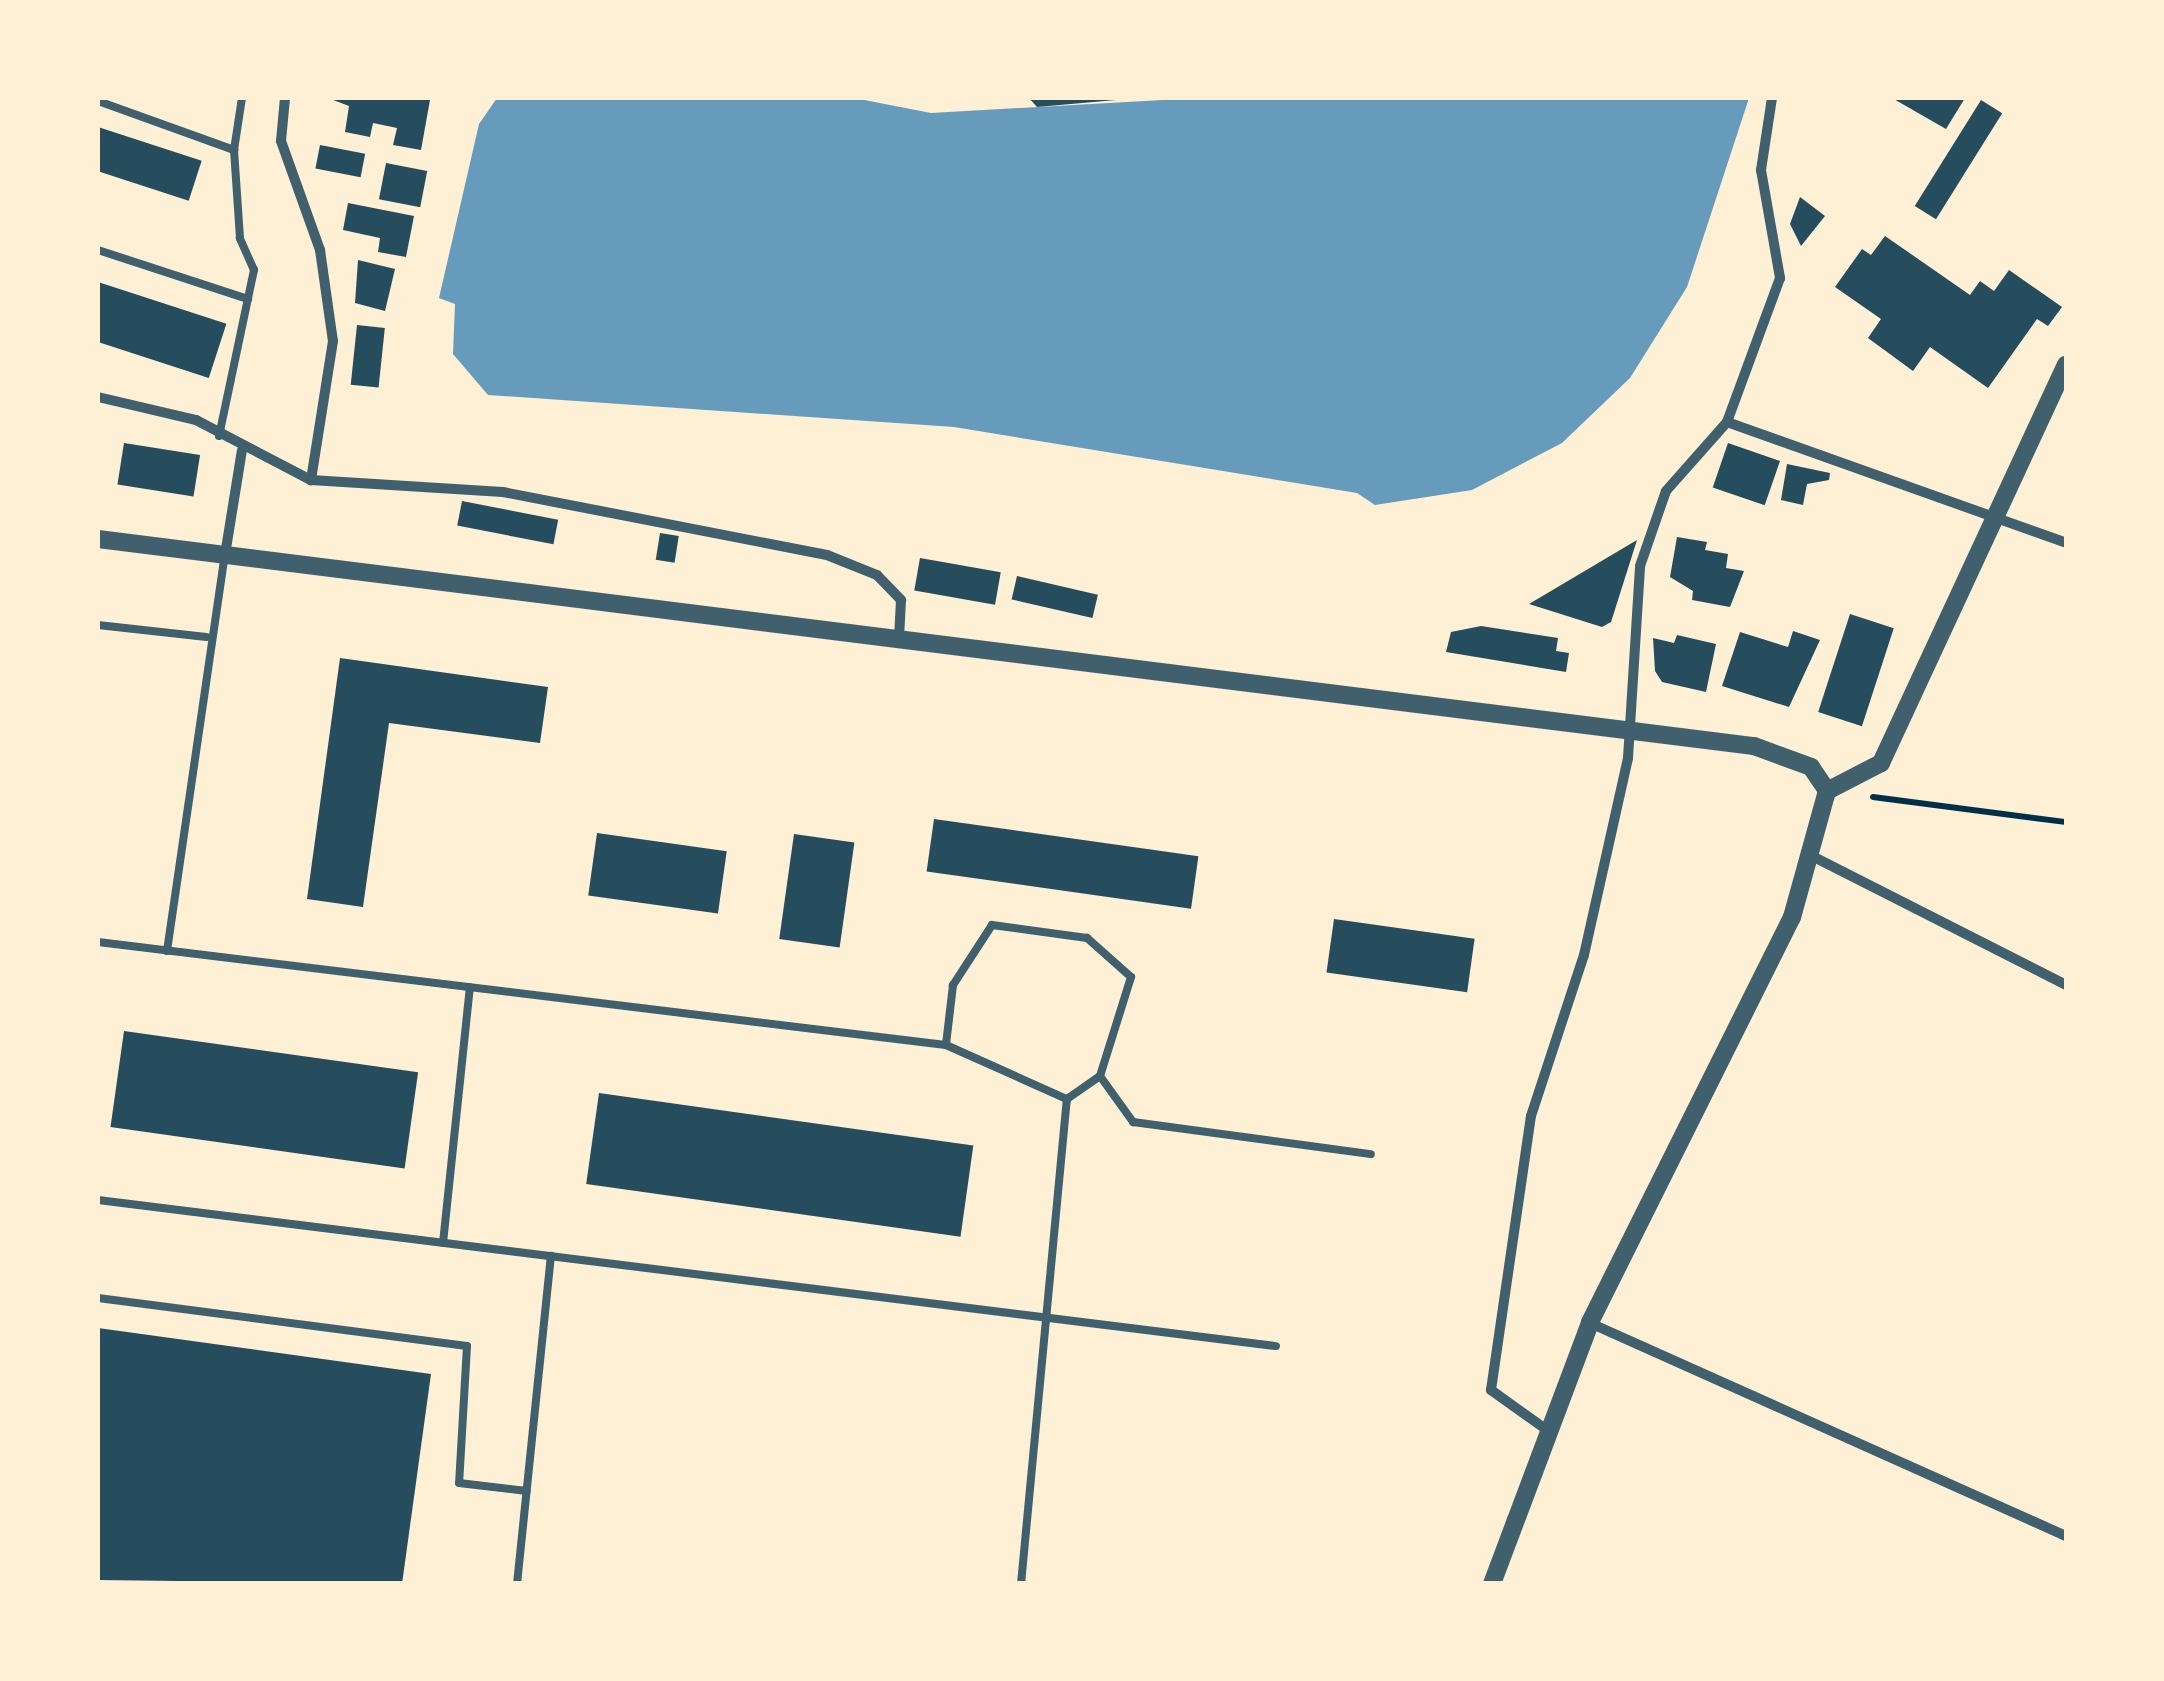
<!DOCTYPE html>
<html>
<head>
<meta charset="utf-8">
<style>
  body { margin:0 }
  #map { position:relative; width:2164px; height:1681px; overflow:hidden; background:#fdf0d5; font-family:Montserrat,sans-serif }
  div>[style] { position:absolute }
  .water>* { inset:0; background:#669bbc }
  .building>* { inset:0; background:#264d5e; transform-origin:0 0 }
  .path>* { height:6px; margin:-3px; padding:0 3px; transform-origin:3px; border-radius:3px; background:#003049 }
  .service>* { height:8px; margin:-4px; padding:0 4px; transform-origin:4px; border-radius:4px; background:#3f606c }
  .minor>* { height:10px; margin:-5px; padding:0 5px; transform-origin:5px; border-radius:5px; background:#3f606c }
  .tertiary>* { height:18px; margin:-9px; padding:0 9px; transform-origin:9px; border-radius:9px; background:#3f606c }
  span { translate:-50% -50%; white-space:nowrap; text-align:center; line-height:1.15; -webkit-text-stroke:9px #fdf0d5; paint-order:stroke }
  .frame { position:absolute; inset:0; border:100px solid #fdf0d5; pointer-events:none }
</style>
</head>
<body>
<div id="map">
  <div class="water">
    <div style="clip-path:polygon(497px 98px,854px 98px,931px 113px,1198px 98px,1749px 98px,1687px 287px,1630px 378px,1562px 443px,1472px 490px,1375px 505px,1357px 493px,954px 427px,488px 395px,453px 354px,455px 304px,439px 298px,479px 124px)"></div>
  </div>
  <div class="building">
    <div style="clip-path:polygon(328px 98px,430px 100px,421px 150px,393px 145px,397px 128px,373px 123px,370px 137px,345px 132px,349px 106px)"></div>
    <div style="clip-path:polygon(1029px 98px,1116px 98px,1116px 100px,1037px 107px)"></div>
    <div style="clip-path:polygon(1892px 98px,1965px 98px,1946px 129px)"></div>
    <div style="left:1981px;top:100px;width:25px;height:125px;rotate:32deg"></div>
    <div style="left:98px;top:127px;width:109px;height:42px;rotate:18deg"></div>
    <div style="left:320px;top:145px;width:46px;height:24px;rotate:11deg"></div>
    <div style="left:386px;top:163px;width:42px;height:37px;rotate:11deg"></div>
    <div style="clip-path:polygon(1800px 197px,1825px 216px,1801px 246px,1790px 224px)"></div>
    <div style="clip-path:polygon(348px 203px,414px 216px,406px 257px,378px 252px,380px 238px,343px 230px)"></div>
    <div style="clip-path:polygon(1885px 236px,1970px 295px,1980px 281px,1994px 291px,2009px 270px,2062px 307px,2048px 326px,2037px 319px,1988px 388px,1930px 347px,1913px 371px,1868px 338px,1881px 319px,1835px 287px,1862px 249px,1871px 255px)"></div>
    <div style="clip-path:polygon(358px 260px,395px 269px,385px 311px,355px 303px)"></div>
    <div style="left:98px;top:282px;width:135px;height:57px;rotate:18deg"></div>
    <div style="left:357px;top:325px;width:28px;height:60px;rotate:6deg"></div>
    <div style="left:124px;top:443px;width:77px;height:42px;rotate:9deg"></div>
    <div style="left:1728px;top:443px;width:55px;height:47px;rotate:19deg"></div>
    <div style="clip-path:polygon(1787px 464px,1830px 473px,1829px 480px,1807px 484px,1803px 505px,1781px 500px)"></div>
    <div style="left:462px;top:501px;width:98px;height:25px;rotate:11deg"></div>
    <div style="left:660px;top:533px;width:19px;height:27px;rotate:9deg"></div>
    <div style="clip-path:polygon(1677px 537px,1707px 542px,1705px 550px,1728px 554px,1726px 568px,1744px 571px,1730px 607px,1692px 600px,1693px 591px,1670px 577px)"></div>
    <div style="clip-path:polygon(1637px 540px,1611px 622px,1602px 627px,1529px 604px)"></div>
    <div style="left:920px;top:558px;width:82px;height:33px;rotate:10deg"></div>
    <div style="left:1017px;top:576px;width:83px;height:24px;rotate:13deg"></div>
    <div style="left:1850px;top:614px;width:46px;height:103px;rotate:18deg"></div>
    <div style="clip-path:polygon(1481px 626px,1558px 638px,1556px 651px,1569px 653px,1566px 672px,1446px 652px,1451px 632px)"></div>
    <div style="clip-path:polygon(1793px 631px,1820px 640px,1789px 707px,1722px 686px,1740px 632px,1788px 647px)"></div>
    <div style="clip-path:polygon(1677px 635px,1716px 644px,1706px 692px,1662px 682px,1655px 671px,1653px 638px,1674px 643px)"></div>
    <div style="clip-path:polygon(340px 658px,548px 687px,540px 743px,389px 723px,363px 907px,307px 899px)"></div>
    <div style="left:934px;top:819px;width:267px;height:53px;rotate:8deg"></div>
    <div style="left:597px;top:833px;width:131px;height:63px;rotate:8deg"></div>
    <div style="left:794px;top:834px;width:61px;height:106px;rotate:8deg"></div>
    <div style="left:1334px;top:919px;width:142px;height:54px;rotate:8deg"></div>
    <div style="left:124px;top:1031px;width:297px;height:97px;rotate:8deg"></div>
    <div style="left:599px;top:1093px;width:378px;height:92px;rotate:8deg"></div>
    <div style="clip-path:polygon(98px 1328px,431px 1374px,402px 1584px,98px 1580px)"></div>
  </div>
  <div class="path">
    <div style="left:1873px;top:797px;width:195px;rotate:7.4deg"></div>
  </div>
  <div class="service">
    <div style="left:98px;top:101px;width:145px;rotate:19.8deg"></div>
    <div style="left:98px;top:250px;width:158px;rotate:18.1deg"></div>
    <div style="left:219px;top:436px;width:170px;rotate:-78.1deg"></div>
    <div style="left:254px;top:270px;width:35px;rotate:-114deg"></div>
    <div style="left:240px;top:238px;width:88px;rotate:-93.9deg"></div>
    <div style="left:234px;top:150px;width:53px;rotate:-81.3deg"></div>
    <div style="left:98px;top:625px;width:109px;rotate:6.3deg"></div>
    <div style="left:98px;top:942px;width:854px;rotate:6.93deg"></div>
    <div style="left:946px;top:1045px;width:133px;rotate:24.1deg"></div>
    <div style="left:1067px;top:1099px;width:40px;rotate:-34.9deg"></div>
    <div style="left:1100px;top:1076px;width:104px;rotate:-72.6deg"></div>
    <div style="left:1131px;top:977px;width:59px;rotate:-138.4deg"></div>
    <div style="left:1087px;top:938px;width:96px;rotate:-172.2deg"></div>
    <div style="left:992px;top:925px;width:72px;rotate:123deg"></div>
    <div style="left:953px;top:985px;width:60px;rotate:96.7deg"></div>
    <div style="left:167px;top:951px;width:400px;rotate:-81.7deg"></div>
    <div style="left:1100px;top:1076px;width:57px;rotate:54.3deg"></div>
    <div style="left:1133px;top:1122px;width:240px;rotate:7.7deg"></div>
    <div style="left:98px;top:1200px;width:1187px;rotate:7.07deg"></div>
    <div style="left:443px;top:1243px;width:257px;rotate:-84deg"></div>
    <div style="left:98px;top:1298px;width:372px;rotate:7.4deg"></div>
    <div style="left:467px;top:1346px;width:137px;rotate:93.3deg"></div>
    <div style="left:459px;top:1483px;width:68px;rotate:6.7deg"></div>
    <div style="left:517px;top:1584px;width:330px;rotate:-84.1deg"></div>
    <div style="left:1021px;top:1584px;width:487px;rotate:-84.6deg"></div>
  </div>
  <div class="minor">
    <div style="left:285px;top:98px;width:43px;rotate:95.3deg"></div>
    <div style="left:281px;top:141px;width:116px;rotate:70.3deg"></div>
    <div style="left:320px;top:250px;width:92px;rotate:81.9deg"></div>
    <div style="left:333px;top:341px;width:141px;rotate:99deg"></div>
    <div style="left:1772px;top:98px;width:73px;rotate:98.7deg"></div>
    <div style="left:1761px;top:170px;width:110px;rotate:80deg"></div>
    <div style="left:1780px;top:278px;width:153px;rotate:110.2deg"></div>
    <div style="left:1727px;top:422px;width:360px;rotate:19.6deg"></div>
    <div style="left:98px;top:397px;width:101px;rotate:13.2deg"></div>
    <div style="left:196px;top:420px;width:130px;rotate:27.6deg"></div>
    <div style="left:311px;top:480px;width:192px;rotate:3.6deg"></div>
    <div style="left:503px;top:492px;width:330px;rotate:11deg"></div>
    <div style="left:827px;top:555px;width:54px;rotate:21.8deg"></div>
    <div style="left:877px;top:575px;width:35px;rotate:46deg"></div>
    <div style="left:901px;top:600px;width:39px;rotate:93deg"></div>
    <div style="left:225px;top:555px;width:106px;rotate:-80.8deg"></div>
    <div style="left:1812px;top:856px;width:285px;rotate:26.9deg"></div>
    <div style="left:1590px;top:1323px;width:521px;rotate:24.11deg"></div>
    <div style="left:1547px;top:1430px;width:69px;rotate:-144.5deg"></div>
    <div style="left:1491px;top:1390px;width:277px;rotate:-81.7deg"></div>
    <div style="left:1531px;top:1116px;width:169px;rotate:-71.8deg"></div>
    <div style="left:1584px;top:955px;width:202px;rotate:-77.4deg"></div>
    <div style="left:1628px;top:758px;width:192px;rotate:-86.4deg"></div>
    <div style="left:1640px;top:566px;width:79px;rotate:-70.9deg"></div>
    <div style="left:1666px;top:491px;width:92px;rotate:-48.5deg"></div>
  </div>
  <div class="tertiary">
    <div style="left:98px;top:539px;width:1669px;rotate:7.13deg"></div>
    <div style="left:1754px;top:746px;width:61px;rotate:20.2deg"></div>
    <div style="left:1811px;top:767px;width:29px;rotate:56deg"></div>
    <div style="left:1827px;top:791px;width:131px;rotate:105.5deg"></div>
    <div style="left:1792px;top:917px;width:453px;rotate:116.5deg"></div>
    <div style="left:1590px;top:1323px;width:279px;rotate:110.6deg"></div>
    <div style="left:1827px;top:791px;width:61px;rotate:-27.4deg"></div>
    <div style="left:1881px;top:763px;width:439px;rotate:-65.1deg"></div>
  </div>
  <div class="frame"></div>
</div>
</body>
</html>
